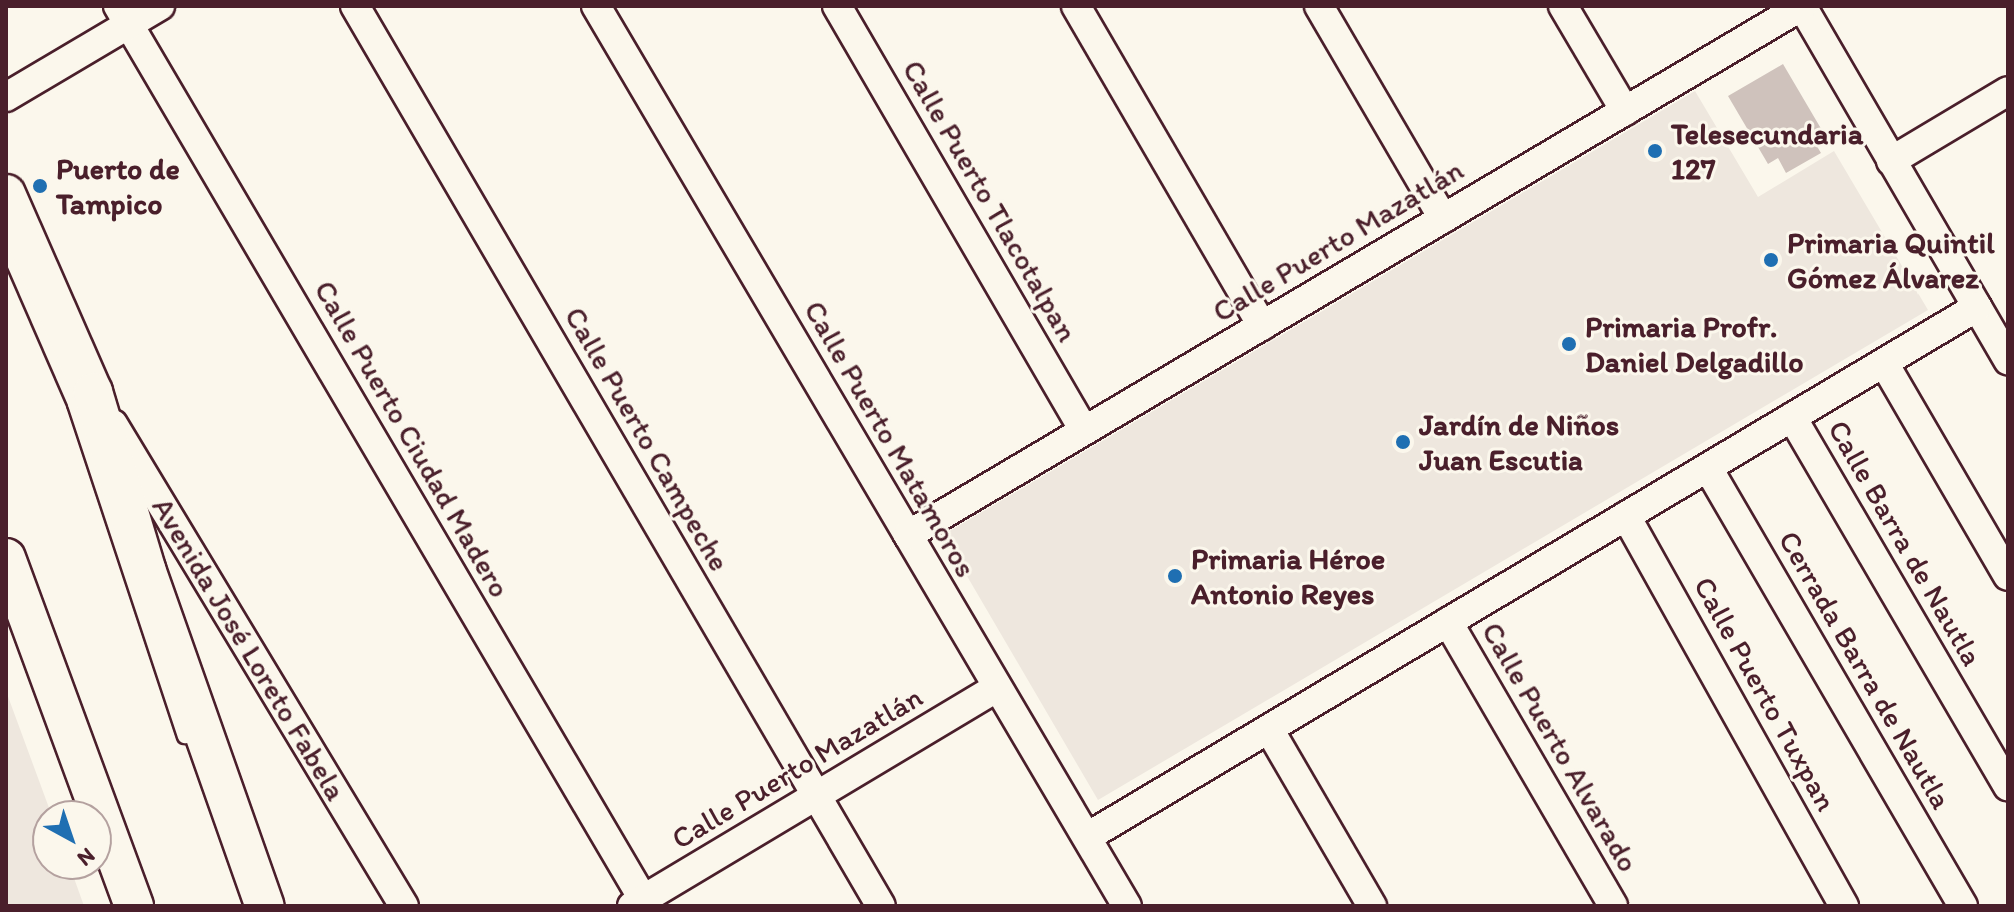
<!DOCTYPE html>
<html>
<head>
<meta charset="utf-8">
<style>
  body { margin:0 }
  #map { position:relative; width:2014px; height:912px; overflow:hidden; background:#fbf7ec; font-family:Itim,sans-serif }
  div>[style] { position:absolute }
  .built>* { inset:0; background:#eee7de }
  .building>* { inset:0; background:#cfc2bc }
  .roads { filter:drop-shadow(2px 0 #4a1f2b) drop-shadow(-2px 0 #4a1f2b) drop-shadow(0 2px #4a1f2b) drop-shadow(0 -2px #4a1f2b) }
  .lane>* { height:14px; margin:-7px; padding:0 7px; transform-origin:7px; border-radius:7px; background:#fbf7ec }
  .street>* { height:28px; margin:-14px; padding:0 14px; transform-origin:14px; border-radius:14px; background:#fbf7ec }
  .secondary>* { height:38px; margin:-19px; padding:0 19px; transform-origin:19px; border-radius:19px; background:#fbf7ec }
  .dots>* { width:22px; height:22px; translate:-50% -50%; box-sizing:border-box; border:4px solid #fbf7ec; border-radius:50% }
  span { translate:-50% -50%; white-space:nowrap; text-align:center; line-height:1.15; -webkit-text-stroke:6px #fbf7ec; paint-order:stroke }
  .poi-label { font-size:30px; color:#4a1f2b; font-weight:700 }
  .left { translate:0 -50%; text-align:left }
  .street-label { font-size:30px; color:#4a1f2b }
  .frame { position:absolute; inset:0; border:8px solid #4a1f2b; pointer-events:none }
  .north { position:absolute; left:32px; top:800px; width:80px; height:80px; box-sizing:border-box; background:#fbf7ec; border:2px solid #b4a19f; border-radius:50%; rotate:140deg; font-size:22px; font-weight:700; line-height:32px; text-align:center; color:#4a1f2b }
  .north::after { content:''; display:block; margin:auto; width:28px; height:36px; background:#1f6fb2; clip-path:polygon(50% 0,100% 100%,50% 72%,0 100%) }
</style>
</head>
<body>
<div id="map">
  <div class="built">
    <div style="clip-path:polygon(1695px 91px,1758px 197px,1834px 151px,1928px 310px,1098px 800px,943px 535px)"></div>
    <div style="clip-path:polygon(6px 691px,52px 816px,48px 864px,69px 864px,84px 906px,6px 906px)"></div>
  </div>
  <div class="building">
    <div style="clip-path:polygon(1783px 64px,1823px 132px,1812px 138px,1821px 153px,1786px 173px,1778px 158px,1768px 164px,1728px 96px)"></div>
  </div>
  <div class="roads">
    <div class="lane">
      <div style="left:6px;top:245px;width:173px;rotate:66.5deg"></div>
      <div style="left:75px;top:404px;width:350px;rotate:71.7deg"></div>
    </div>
    <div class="street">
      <div style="left:118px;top:6px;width:1044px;rotate:59.55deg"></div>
      <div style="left:355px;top:6px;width:1042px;rotate:59.7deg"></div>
      <div style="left:596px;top:6px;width:1045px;rotate:59.46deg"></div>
      <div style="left:837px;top:6px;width:491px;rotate:59.8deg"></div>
      <div style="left:1076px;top:6px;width:370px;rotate:59.8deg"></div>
      <div style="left:1319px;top:6px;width:246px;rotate:59.7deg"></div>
      <div style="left:1563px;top:6px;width:122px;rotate:59.4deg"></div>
      <div style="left:1802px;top:6px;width:410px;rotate:59.8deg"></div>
      <div style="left:6px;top:97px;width:179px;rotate:-30.6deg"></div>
      <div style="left:1891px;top:161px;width:136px;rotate:-30.9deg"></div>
      <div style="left:1884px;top:363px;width:246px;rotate:59.8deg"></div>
      <div style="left:1792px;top:417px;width:428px;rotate:59.7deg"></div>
      <div style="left:113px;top:424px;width:563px;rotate:58.88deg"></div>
      <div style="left:1708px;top:468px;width:507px;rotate:59.79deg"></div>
      <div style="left:1626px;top:516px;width:447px;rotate:60.8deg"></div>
      <div style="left:908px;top:535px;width:1039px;rotate:-30.61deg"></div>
      <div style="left:1448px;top:622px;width:328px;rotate:59.8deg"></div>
      <div style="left:1269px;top:729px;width:205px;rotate:59.8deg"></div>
      <div style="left:1087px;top:837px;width:1036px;rotate:-30.77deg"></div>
      <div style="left:632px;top:906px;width:424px;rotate:-30.9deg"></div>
    </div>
    <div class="secondary">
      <div style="left:6px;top:194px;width:216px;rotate:66.3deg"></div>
      <div style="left:93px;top:392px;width:185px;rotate:73.3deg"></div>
      <div style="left:146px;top:569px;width:357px;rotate:70.6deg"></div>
      <div style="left:6px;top:558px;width:371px;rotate:69.8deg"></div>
    </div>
  </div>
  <div class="dots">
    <div style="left:1655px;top:151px;background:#1f6fb2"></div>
    <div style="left:40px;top:186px;background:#1f6fb2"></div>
    <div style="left:1771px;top:260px;background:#1f6fb2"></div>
    <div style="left:1569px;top:344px;background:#1f6fb2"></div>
    <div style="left:1403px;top:442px;background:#1f6fb2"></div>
    <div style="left:1175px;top:576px;background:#1f6fb2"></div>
  </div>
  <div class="poi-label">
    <span class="left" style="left:1671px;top:151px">Telesecundaria<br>127</span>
    <span class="left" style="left:56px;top:186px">Puerto de<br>Tampico</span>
    <span class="left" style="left:1787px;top:260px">Primaria Quintil<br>Gómez Álvarez</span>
    <span class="left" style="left:1585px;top:344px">Primaria Profr.<br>Daniel Delgadillo</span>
    <span class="left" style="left:1419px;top:442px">Jardín de Niños<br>Juan Escutia</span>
    <span class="left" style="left:1191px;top:576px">Primaria Héroe<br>Antonio Reyes</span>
  </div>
  <div class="street-label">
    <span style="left:990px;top:201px;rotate:60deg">Calle Puerto Tlacotalpan</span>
    <span style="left:1338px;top:241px;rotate:-31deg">Calle Puerto Mazatlán</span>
    <span style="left:412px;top:439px;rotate:60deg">Calle Puerto Ciudad Madero</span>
    <span style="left:647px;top:439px;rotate:60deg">Calle Puerto Campeche</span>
    <span style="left:890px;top:439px;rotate:60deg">Calle Puerto Matamoros</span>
    <span style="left:1905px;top:543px;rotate:60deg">Calle Barra de Nautla</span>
    <span style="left:249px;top:649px;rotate:59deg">Avenida José Loreto Fabela</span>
    <span style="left:1865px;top:670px;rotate:60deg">Cerrada Barra de Nautla</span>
    <span style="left:1765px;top:694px;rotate:61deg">Calle Puerto Tuxpan</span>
    <span style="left:1560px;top:747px;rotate:60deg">Calle Puerto Alvarado</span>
    <span style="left:797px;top:768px;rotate:-31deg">Calle Puerto Mazatlán</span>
  </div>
  <div class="frame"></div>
  <div class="north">N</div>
</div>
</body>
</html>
